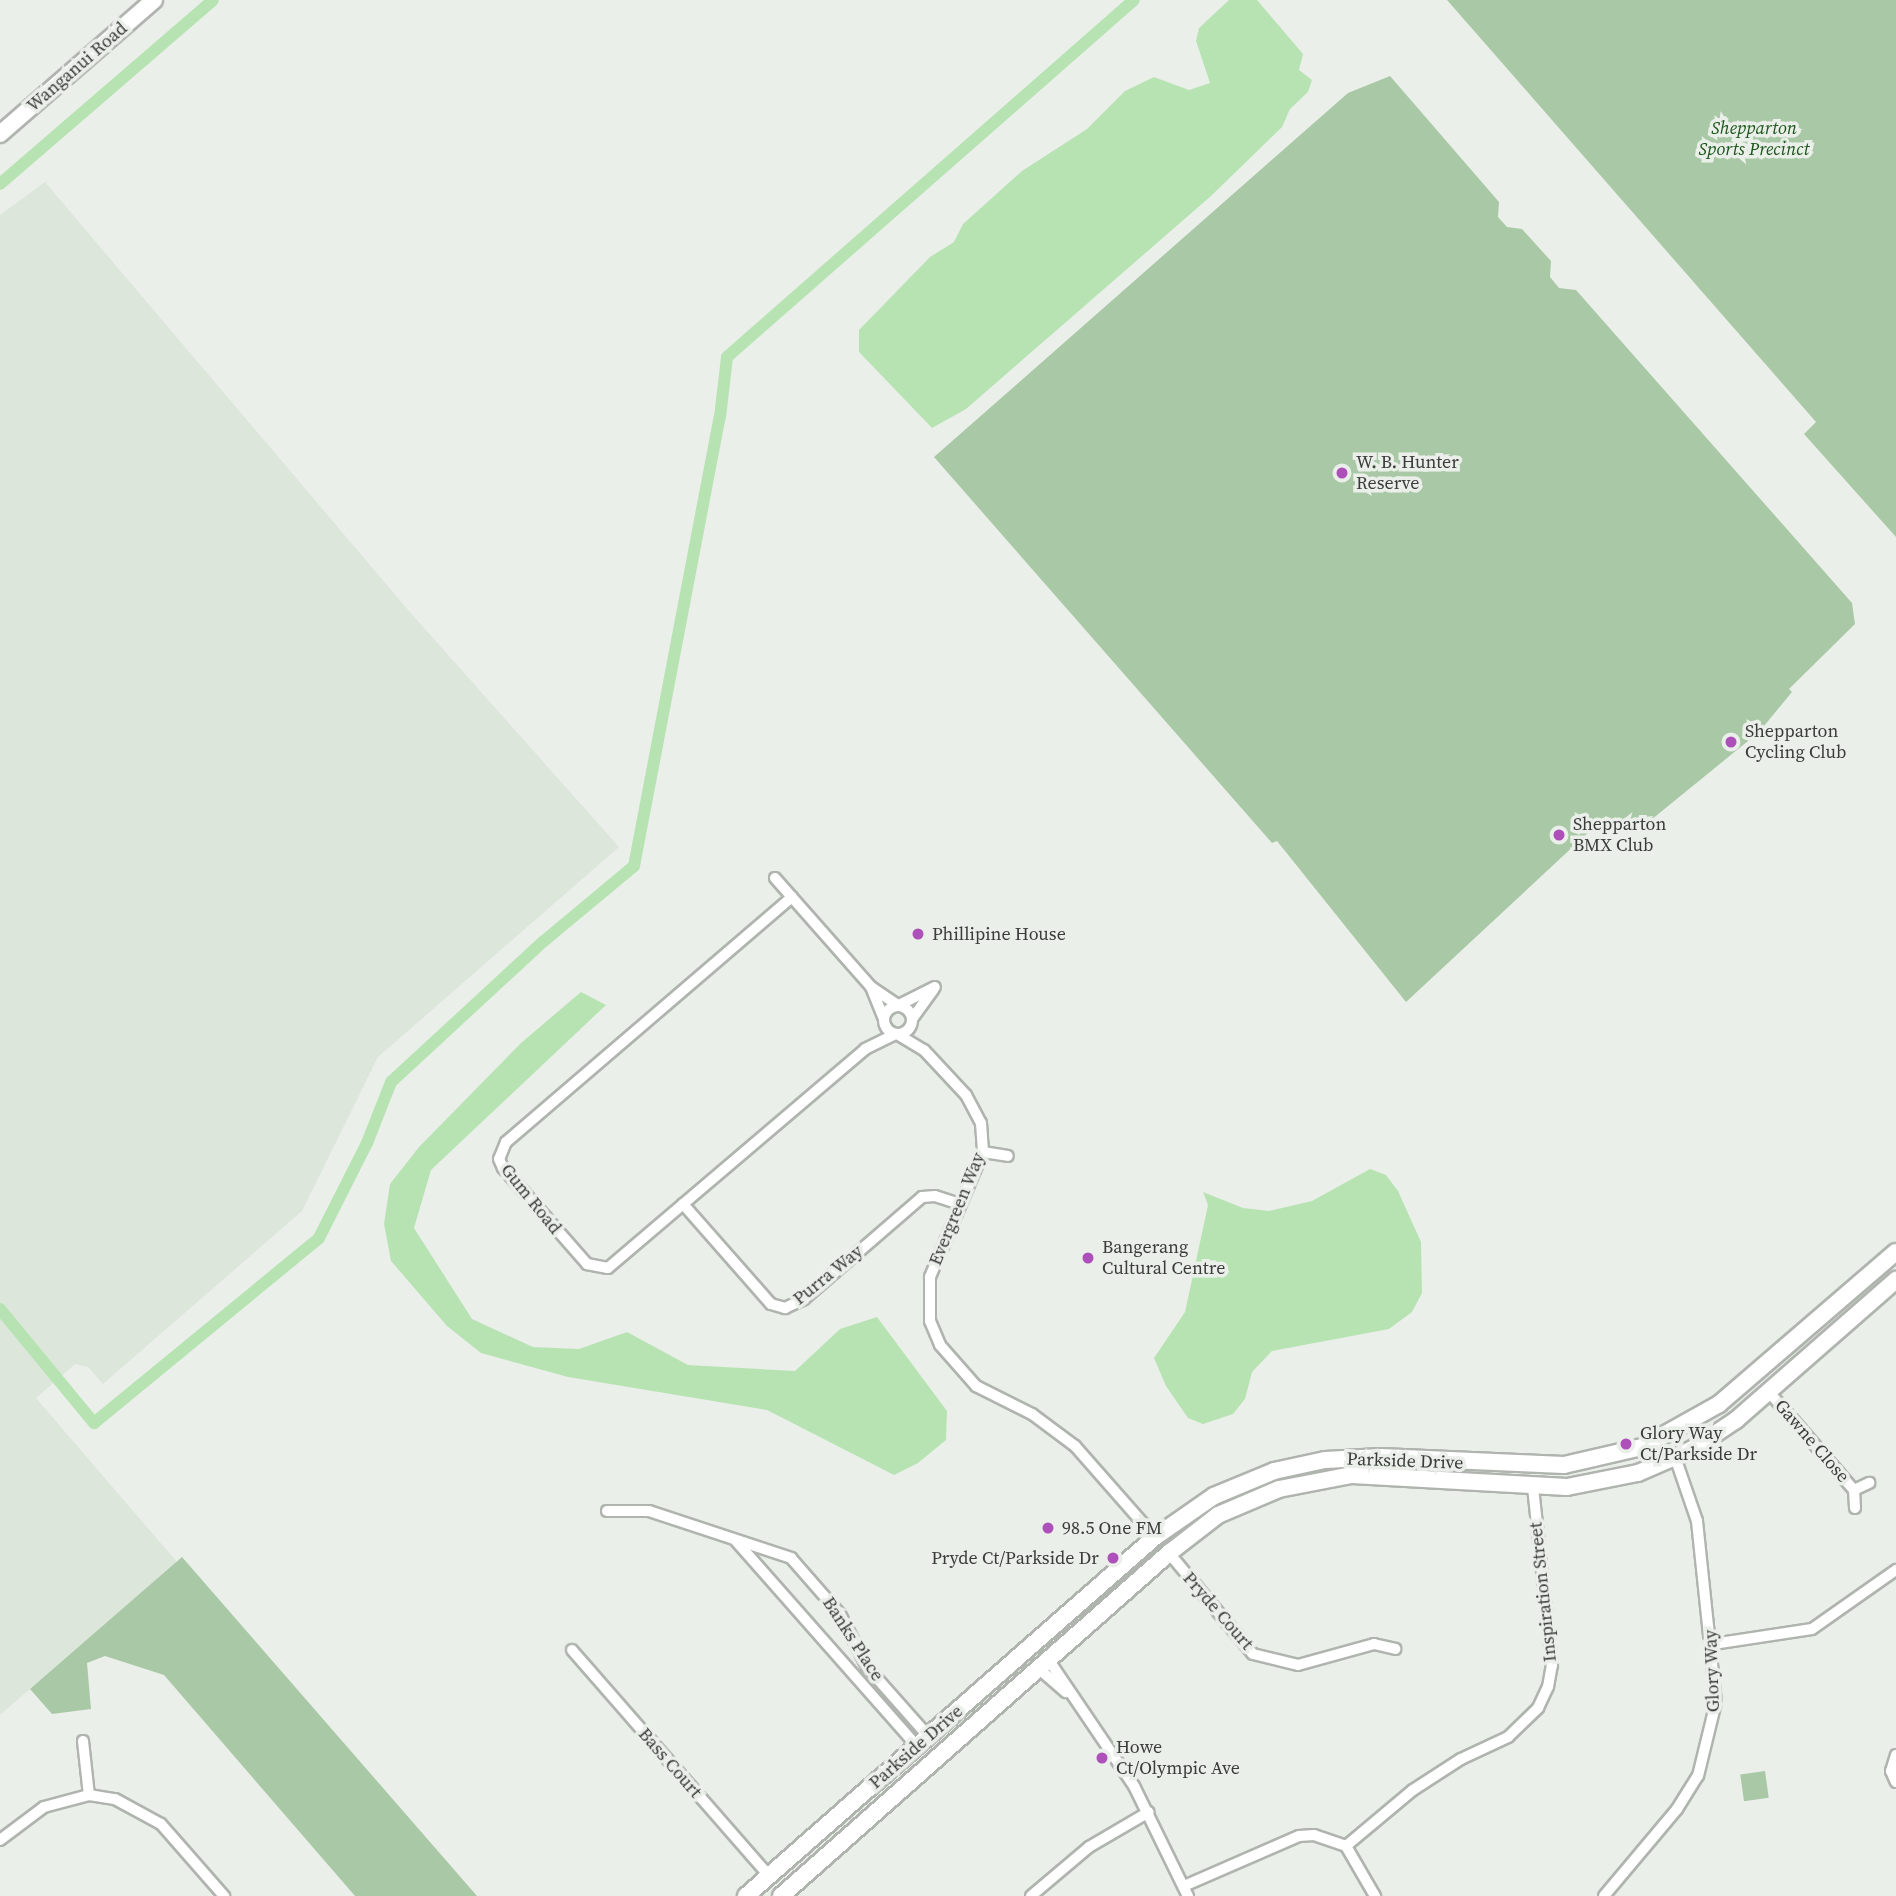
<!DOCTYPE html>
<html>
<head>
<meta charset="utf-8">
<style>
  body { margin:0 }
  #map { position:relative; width:1896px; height:1896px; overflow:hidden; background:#ebefea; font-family:"Source Serif 4",serif }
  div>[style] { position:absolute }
  .built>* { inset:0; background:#dce6db }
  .green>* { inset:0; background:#a9c8a6; transform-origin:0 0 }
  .water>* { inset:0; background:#b7e3b3 }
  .canal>* { height:12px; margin:-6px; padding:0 6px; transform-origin:6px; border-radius:6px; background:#b7e3b3 }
  .roads { filter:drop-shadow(2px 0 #b0b4af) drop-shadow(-2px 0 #b0b4af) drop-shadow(0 2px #b0b4af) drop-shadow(0 -2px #b0b4af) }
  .street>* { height:10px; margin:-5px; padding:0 5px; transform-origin:5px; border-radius:5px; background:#fff }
  .street>.ring { margin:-5px; padding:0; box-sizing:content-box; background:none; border:10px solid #fff; border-radius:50% }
  .secondary>* { height:16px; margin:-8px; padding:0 8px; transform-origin:8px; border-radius:8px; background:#fff }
  .dots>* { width:19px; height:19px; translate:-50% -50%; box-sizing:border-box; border:4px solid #ebefea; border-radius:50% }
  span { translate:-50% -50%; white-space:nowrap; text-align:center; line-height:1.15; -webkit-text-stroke:7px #ebefea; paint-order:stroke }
  .street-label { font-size:18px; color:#3a3c3a }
  .park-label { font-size:18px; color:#1a5519; font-style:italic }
  .poi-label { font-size:18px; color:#3a3c3a }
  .left { translate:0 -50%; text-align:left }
  .right { translate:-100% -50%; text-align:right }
</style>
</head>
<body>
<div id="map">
  <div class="built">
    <div style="clip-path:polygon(45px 182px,409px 611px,619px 847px,378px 1057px,302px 1211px,103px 1384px,88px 1367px,75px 1364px,36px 1398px,177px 1562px,0 1715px,0 215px)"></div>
  </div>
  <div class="green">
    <div style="clip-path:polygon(1447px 0,1896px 0,1896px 537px,1804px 434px,1816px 422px)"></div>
    <div style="clip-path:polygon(1390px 76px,1499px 202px,1498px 217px,1507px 227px,1522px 229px,1551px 261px,1550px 277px,1559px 288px,1576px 290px,1852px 603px,1855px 624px,1789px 689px,1792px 692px,1759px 732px,1635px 833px,1606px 816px,1406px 1002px,1277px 841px,1272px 843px,934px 457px,1348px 93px)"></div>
    <div style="clip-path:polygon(182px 1557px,477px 1896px,355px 1896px,164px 1675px,105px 1656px,87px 1663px,91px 1709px,52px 1714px,30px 1689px)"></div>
    <div style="left:1765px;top:1771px;width:27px;height:25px;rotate:82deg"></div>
  </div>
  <div class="water">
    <div style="clip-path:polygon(1229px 0,1257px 0,1303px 54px,1299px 70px,1312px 80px,1308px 92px,1290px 109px,1282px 127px,1211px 196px,966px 409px,932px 428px,859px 352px,859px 330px,930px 257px,954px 242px,963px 224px,1022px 171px,1087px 129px,1125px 91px,1154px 77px,1189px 90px,1210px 83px,1196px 41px,1199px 28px)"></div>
    <div style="clip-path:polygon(581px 992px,606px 1005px,431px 1170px,414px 1228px,472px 1319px,533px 1347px,579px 1349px,627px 1332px,688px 1365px,795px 1371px,840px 1329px,877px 1317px,947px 1411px,946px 1440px,918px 1463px,894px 1475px,767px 1410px,568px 1377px,481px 1353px,447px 1326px,391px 1261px,384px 1224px,390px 1184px,419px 1147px,521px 1043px)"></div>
    <div style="clip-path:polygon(1370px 1169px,1386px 1175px,1398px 1191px,1421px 1242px,1422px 1293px,1412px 1312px,1389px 1329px,1272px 1351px,1252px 1372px,1245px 1399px,1233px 1414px,1203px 1424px,1188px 1418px,1166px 1386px,1154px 1358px,1185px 1312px,1208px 1205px,1203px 1192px,1243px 1208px,1269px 1211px,1312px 1201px)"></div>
  </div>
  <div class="canal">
    <div style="left:0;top:184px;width:281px;rotate:-40.8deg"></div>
    <div style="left:0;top:1309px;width:148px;rotate:50.5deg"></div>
    <div style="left:94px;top:1423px;width:291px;rotate:-39.4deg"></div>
    <div style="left:319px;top:1238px;width:106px;rotate:-63.2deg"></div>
    <div style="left:367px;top:1143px;width:66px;rotate:-68.5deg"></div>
    <div style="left:391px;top:1082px;width:208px;rotate:-42.7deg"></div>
    <div style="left:544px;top:941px;width:117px;rotate:-39.8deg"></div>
    <div style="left:634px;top:866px;width:457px;rotate:-79.2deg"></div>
    <div style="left:720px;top:417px;width:60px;rotate:-83.3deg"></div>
    <div style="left:727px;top:357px;width:541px;rotate:-41.26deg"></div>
  </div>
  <div class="roads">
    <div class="street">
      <div style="left:775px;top:878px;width:145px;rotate:48.6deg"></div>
      <div style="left:871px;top:987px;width:32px;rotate:34deg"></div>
      <div style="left:792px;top:897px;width:377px;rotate:139.4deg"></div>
      <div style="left:506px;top:1142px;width:18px;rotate:112deg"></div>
      <div style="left:499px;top:1159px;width:10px;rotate:66deg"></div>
      <div style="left:503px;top:1168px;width:128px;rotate:48.8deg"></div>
      <div style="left:587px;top:1264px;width:21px;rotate:11deg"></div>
      <div style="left:608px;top:1268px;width:338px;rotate:-40.4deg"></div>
      <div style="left:865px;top:1049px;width:34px;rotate:-26deg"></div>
      <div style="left:871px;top:987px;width:32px;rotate:68deg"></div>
      <div style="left:899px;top:1005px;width:40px;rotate:-26.6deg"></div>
      <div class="ring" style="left:884px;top:1006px;width:18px;height:18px"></div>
      <div style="left:912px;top:1019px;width:36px;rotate:-54deg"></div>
      <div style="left:897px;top:1034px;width:31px;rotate:31deg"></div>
      <div style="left:924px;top:1050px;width:62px;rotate:47deg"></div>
      <div style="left:966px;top:1095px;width:32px;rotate:62deg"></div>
      <div style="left:981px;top:1123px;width:29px;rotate:86deg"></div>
      <div style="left:983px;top:1152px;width:136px;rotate:113deg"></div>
      <div style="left:930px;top:1277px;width:44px;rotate:90deg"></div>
      <div style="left:930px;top:1321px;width:26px;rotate:67deg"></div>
      <div style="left:940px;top:1345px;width:55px;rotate:48.7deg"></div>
      <div style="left:976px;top:1386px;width:63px;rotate:26.6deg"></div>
      <div style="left:1032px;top:1414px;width:54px;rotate:36.7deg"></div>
      <div style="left:1075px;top:1446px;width:121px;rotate:48.7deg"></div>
      <div style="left:983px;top:1152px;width:25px;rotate:9deg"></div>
      <div style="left:683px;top:1204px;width:133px;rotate:48.7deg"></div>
      <div style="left:771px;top:1304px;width:15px;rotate:16deg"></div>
      <div style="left:785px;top:1308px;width:21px;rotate:-25deg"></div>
      <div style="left:804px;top:1299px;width:156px;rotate:-40.8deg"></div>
      <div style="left:922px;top:1197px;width:13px;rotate:-4deg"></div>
      <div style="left:935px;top:1196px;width:26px;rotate:18deg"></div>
      <div style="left:1769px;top:1392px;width:130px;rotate:49.1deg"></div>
      <div style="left:1855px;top:1508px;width:18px;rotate:-93deg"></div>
      <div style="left:1854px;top:1490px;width:17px;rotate:-25deg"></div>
      <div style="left:607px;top:1511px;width:42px"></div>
      <div style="left:649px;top:1511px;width:150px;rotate:18.3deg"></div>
      <div style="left:791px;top:1558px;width:74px;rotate:48.8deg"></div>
      <div style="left:840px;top:1614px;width:59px;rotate:63deg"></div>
      <div style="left:867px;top:1667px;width:92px;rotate:48.5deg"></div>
      <div style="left:736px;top:1541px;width:273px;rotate:48.6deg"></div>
      <div style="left:1169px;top:1553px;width:131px;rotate:50.3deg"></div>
      <div style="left:1253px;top:1654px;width:46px;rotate:13.7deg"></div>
      <div style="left:1298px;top:1665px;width:79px;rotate:-15.4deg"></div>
      <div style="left:1374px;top:1644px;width:22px;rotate:13deg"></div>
      <div style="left:1713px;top:1644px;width:100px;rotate:-8.6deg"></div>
      <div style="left:1812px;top:1629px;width:103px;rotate:-35.1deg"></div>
      <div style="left:572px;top:1650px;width:300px;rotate:48.9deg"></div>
      <div style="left:1048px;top:1659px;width:153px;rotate:55.9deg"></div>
      <div style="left:1134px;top:1786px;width:123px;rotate:63.9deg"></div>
      <div style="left:1038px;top:1668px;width:37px;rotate:41deg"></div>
      <div style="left:83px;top:1741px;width:54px;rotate:83.7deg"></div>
      <div style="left:1896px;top:1755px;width:17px;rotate:107deg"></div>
      <div style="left:1891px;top:1771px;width:12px;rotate:66deg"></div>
      <div style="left:0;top:1840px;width:55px;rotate:-36.9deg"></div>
      <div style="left:44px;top:1807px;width:47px;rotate:-14.9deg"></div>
      <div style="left:89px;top:1795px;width:26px;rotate:9deg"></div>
      <div style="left:115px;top:1799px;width:52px;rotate:28.5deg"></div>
      <div style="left:161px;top:1824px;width:96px;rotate:48.8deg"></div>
      <div style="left:1346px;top:1846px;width:87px;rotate:-39.9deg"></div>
      <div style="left:1413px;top:1790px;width:57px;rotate:-32.9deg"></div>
      <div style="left:1461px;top:1759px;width:52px;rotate:-25.1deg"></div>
      <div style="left:1508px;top:1737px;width:42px;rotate:-44deg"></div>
      <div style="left:1538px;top:1708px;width:23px;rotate:-65deg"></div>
      <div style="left:1548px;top:1687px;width:22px;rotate:-80deg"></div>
      <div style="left:1552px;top:1665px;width:179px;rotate:-96.1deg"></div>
      <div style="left:1184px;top:1886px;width:125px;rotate:-23.5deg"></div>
      <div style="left:1299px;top:1836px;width:15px;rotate:-4deg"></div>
      <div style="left:1314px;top:1835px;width:34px;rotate:19deg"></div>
      <div style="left:1346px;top:1846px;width:58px;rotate:59.9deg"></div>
      <div style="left:1031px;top:1896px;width:76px;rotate:-40.2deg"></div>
      <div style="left:1089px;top:1847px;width:69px;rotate:-30.3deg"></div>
      <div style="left:1604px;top:1896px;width:114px;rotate:-50deg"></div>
      <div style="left:1677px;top:1809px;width:39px;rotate:-58deg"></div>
      <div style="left:1698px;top:1776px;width:76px;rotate:-76.3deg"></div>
      <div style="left:1716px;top:1702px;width:182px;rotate:-96deg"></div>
      <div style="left:1697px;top:1521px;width:68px;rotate:-109deg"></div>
    </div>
    <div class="secondary">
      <div style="left:0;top:134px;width:204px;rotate:-41deg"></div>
      <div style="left:746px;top:1896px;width:544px;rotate:-41.28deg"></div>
      <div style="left:1155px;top:1537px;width:72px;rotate:-34.8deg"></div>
      <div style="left:1214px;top:1496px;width:65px;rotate:-22.6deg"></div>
      <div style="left:1274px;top:1471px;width:52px;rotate:-12.2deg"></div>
      <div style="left:1325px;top:1460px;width:56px;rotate:-3.1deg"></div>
      <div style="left:1381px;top:1457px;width:183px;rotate:2.5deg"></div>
      <div style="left:1564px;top:1465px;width:80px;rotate:-13deg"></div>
      <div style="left:1642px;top:1447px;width:88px;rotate:-29.2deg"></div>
      <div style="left:1719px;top:1404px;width:233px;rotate:-40.7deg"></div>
      <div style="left:781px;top:1896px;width:518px;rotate:-41.48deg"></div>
      <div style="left:1169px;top:1553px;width:62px;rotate:-37.8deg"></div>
      <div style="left:1218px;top:1515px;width:66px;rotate:-23.1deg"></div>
      <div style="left:1279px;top:1489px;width:74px;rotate:-10.9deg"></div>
      <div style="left:1352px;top:1475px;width:215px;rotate:3.2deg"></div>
      <div style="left:1567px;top:1487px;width:72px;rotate:-11.2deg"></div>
      <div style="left:1638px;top:1473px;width:58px;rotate:-23.5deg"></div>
      <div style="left:1691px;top:1450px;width:54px;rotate:-33.7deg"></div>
      <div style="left:1736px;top:1420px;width:213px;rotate:-41.2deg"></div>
    </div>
  </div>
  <div class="dots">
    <div style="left:1342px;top:473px;background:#ae50ba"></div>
    <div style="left:1731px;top:742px;background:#ae50ba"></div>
    <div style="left:1559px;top:835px;background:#ae50ba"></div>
    <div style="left:918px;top:934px;background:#ae50ba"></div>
    <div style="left:1088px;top:1258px;background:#ae50ba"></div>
    <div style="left:1626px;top:1444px;background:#ae50ba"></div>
    <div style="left:1048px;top:1528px;background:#ae50ba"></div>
    <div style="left:1113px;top:1558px;background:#ae50ba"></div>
    <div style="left:1102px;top:1758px;background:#ae50ba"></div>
  </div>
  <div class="street-label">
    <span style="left:77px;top:67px;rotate:-41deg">Wanganui Road</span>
    <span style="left:531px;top:1199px;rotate:51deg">Gum Road</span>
    <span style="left:957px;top:1209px;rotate:-68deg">Evergreen Way</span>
    <span style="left:828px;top:1275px;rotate:-39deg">Purra Way</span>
    <span style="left:1812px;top:1441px;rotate:49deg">Gawne Close</span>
    <span style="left:1405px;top:1461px;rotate:2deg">Parkside Drive</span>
    <span style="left:1543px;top:1592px;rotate:-96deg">Inspiration Street</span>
    <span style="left:1218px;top:1611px;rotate:49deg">Pryde Court</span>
    <span style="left:853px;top:1639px;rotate:57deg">Banks Place</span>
    <span style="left:1712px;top:1671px;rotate:-92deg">Glory Way</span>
    <span style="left:916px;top:1747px;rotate:-41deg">Parkside Drive</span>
    <span style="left:670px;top:1763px;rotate:49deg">Bass Court</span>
  </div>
  <div class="park-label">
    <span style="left:1754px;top:139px">Shepparton<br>Sports Precinct</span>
  </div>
  <div class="poi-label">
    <span class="left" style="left:1356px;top:473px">W. B. Hunter<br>Reserve</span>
    <span class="left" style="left:1745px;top:742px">Shepparton<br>Cycling Club</span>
    <span class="left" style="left:1573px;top:835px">Shepparton<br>BMX Club</span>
    <span class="left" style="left:932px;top:934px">Phillipine House</span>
    <span class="left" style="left:1102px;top:1258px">Bangerang<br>Cultural Centre</span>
    <span class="left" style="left:1640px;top:1444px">Glory Way<br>Ct/Parkside Dr</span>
    <span class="left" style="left:1062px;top:1528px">98.5 One FM</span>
    <span class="right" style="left:1099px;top:1558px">Pryde Ct/Parkside Dr</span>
    <span class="left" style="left:1116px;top:1758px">Howe<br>Ct/Olympic Ave</span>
  </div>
</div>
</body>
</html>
